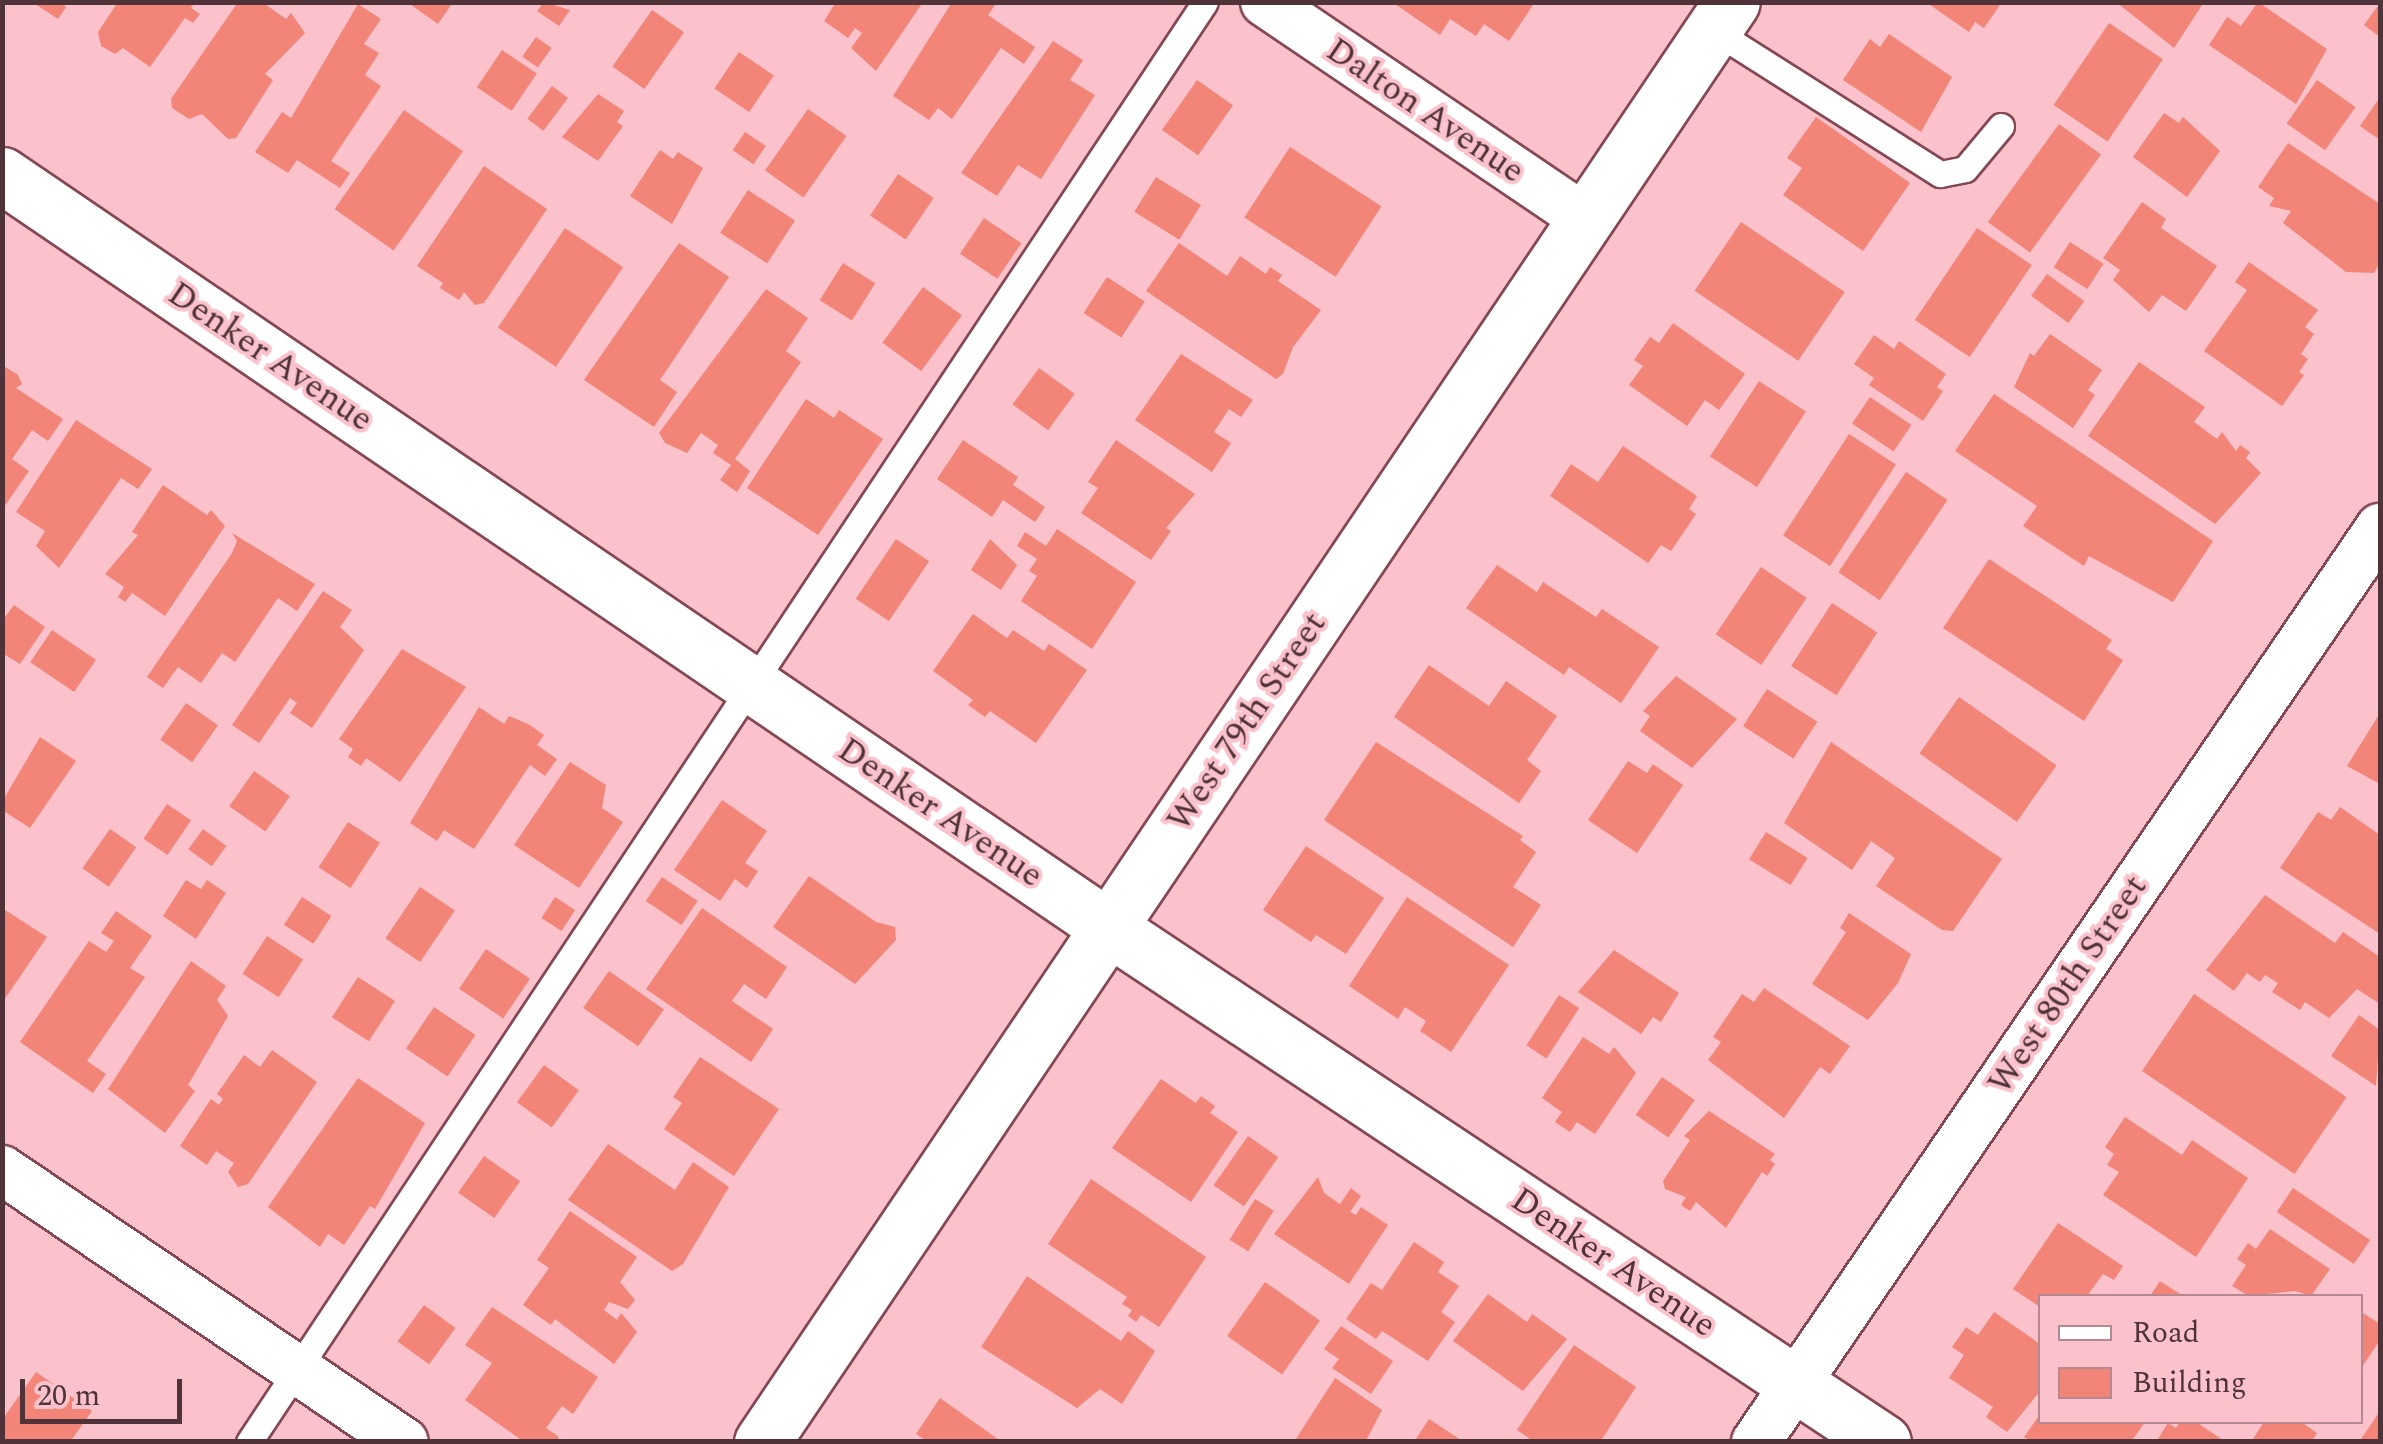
<!DOCTYPE html>
<html>
<head>
<meta charset="utf-8">
<style>
  body { margin:0 }
  #map { position:relative; width:2383px; height:1444px; overflow:hidden; background:#fbc2cb; font-family:Spectral,serif }
  div>[style] { position:absolute }
  .building>* { inset:0; background:#f28578; transform-origin:0 0 }
  .roads { filter:drop-shadow(2px 0 #844854) drop-shadow(-2px 0 #844854) drop-shadow(0 2px #844854) drop-shadow(0 -2px #844854) }
  .service>* { height:25px; margin:-12.5px; padding:0 12.5px; transform-origin:12.5px; border-radius:12.5px; background:#fff }
  .minor>* { height:48px; margin:-24px; padding:0 24px; transform-origin:24px; border-radius:24px; background:#fff }
  .tertiary>* { height:55px; margin:-27.5px; padding:0 27.5px; transform-origin:27.5px; border-radius:27.5px; background:#fff }
  span { translate:-50% -50%; white-space:nowrap; text-align:center; line-height:1.15; -webkit-text-stroke:8px #fbc2cb; paint-order:stroke }
  .street-label { font-size:35px; color:#4f3338 }
  .frame { position:absolute; inset:0; border:5px solid #4f3338; pointer-events:none }
  .legend { position:absolute; left:2038px; top:1294px; width:325px; height:130px; box-sizing:border-box; background:#fbc2cb; border:2px solid #b68990; margin:0; padding:12px 18px; list-style:none; font-size:30px; color:#4f3338 }
  .legend li { display:flex; align-items:center; gap:20px; height:50px }
  .legend b { width:50px; border:2px solid #b68990 }
  .scale { position:absolute; left:20px; top:1379px; width:162px; height:45px; box-sizing:border-box; border:5px solid #4f3338; border-top:0; padding-left:12px; font-size:30px; line-height:35px; white-space:nowrap; color:#4f3338; -webkit-text-stroke:8px #fbc2cb; paint-order:stroke }
</style>
</head>
<body>
<div id="map">
  <div class="building">
    <div style="clip-path:polygon(32px 2px,60px 2px,66px 7px,58px 19px)"></div>
    <div style="clip-path:polygon(118px 2px,195px 2px,191px 8px,200px 14px,193px 23px,185px 18px,150px 67px,123px 48px,115px 54px,101px 46px,98px 32px)"></div>
    <div style="clip-path:polygon(238px 2px,262px 2px,286px 19px,291px 13px,305px 33px,265px 74px,273px 80px,236px 138px,228px 139px,202px 114px,189px 119px,172px 108px,171px 99px)"></div>
    <div style="clip-path:polygon(407px 2px,453px 2px,438px 24px)"></div>
    <div style="clip-path:polygon(544px 2px,570px 10px,559px 26px,537px 11px)"></div>
    <div style="clip-path:polygon(836px 2px,923px 2px,876px 71px,851px 48px,862px 33px,855px 28px,848px 38px,824px 21px)"></div>
    <div style="clip-path:polygon(952px 2px,997px 2px,988px 15px,1035px 47px,1024px 64px,1001px 48px,952px 119px,938px 108px,929px 120px,893px 96px)"></div>
    <div style="clip-path:polygon(1392px 2px,1535px 2px,1509px 41px,1484px 24px,1476px 36px,1450px 19px,1440px 35px)"></div>
    <div style="clip-path:polygon(1926px 2px,2002px 2px,1984px 28px,1975px 22px,1969px 32px)"></div>
    <div style="clip-path:polygon(2116px 2px,2204px 2px,2174px 48px)"></div>
    <div style="clip-path:polygon(2258px 2px,2327px 49px,2296px 104px,2209px 45px,2227px 17px,2241px 26px)"></div>
    <div style="clip-path:polygon(2380px 3px,2380px 37px,2364px 25px)"></div>
    <div style="clip-path:polygon(358px 4px,381px 19px,364px 44px,379px 53px,365px 75px,381px 86px,331px 161px,350px 173px,340px 188px,297px 160px,288px 173px,255px 152px,282px 112px,291px 118px)"></div>
    <div style="left:652px;top:10px;width:39px;height:69px;rotate:35deg"></div>
    <div style="left:2109px;top:23px;width:65px;height:99px;rotate:34deg"></div>
    <div style="clip-path:polygon(1889px 34px,1952px 77px,1921px 132px,1843px 80px,1870px 39px,1880px 47px)"></div>
    <div style="left:536px;top:37px;width:19px;height:24px;rotate:35deg"></div>
    <div style="clip-path:polygon(1053px 41px,1083px 60px,1070px 80px,1095px 95px,1041px 179px,1018px 165px,997px 196px,961px 173px)"></div>
    <div style="left:502px;top:50px;width:42px;height:45px;rotate:34deg"></div>
    <div style="left:739px;top:52px;width:42px;height:44px;rotate:34deg"></div>
    <div style="left:1197px;top:80px;width:44px;height:61px;rotate:35deg"></div>
    <div style="left:2317px;top:80px;width:47px;height:53px;rotate:35deg"></div>
    <div style="left:552px;top:86px;width:20px;height:41px;rotate:37deg"></div>
    <div style="clip-path:polygon(598px 94px,624px 111px,617px 122px,623px 126px,598px 161px,562px 137px)"></div>
    <div style="clip-path:polygon(2380px 97px,2380px 140px,2360px 126px)"></div>
    <div style="left:808px;top:109px;width:47px;height:75px;rotate:35deg"></div>
    <div style="left:404px;top:110px;width:72px;height:121px;rotate:35deg"></div>
    <div style="clip-path:polygon(2164px 113px,2179px 123px,2183px 117px,2220px 151px,2187px 197px,2133px 157px)"></div>
    <div style="clip-path:polygon(1816px 117px,1910px 183px,1863px 251px,1783px 195px,1802px 168px,1787px 158px)"></div>
    <div style="left:2059px;top:124px;width:52px;height:121px;rotate:36deg"></div>
    <div style="left:745px;top:132px;width:25px;height:22px;rotate:34deg"></div>
    <div style="clip-path:polygon(2288px 143px,2380px 204px,2380px 263px,2374px 273px,2346px 272px,2283px 223px,2291px 211px,2269px 206px,2274px 198px,2258px 187px)"></div>
    <div style="left:1290px;top:147px;width:109px;height:84px;rotate:33deg"></div>
    <div style="clip-path:polygon(660px 150px,673px 159px,678px 152px,703px 168px,672px 224px,630px 196px)"></div>
    <div style="clip-path:polygon(484px 166px,547px 209px,484px 303px,475px 305px,464px 292px,459px 300px,440px 288px,443px 283px,417px 266px)"></div>
    <div style="left:898px;top:174px;width:43px;height:50px;rotate:34deg"></div>
    <div style="left:1156px;top:177px;width:53px;height:41px;rotate:32deg"></div>
    <div style="left:748px;top:190px;width:56px;height:51px;rotate:33deg"></div>
    <div style="clip-path:polygon(2142px 202px,2166px 219px,2161px 228px,2217px 266px,2186px 311px,2162px 295px,2149px 312px,2113px 280px,2120px 270px,2103px 258px)"></div>
    <div style="left:984px;top:218px;width:45px;height:43px;rotate:34deg"></div>
    <div style="left:1741px;top:222px;width:125px;height:83px;rotate:34deg"></div>
    <div style="left:565px;top:228px;width:70px;height:120px;rotate:34deg"></div>
    <div style="left:1977px;top:228px;width:66px;height:111px;rotate:34deg"></div>
    <div style="left:2070px;top:242px;width:40px;height:30px;rotate:33deg"></div>
    <div style="clip-path:polygon(679px 243px,729px 277px,660px 380px,677px 392px,654px 427px,584px 380px)"></div>
    <div style="clip-path:polygon(1179px 243px,1227px 276px,1240px 256px,1266px 274px,1270px 267px,1282px 275px,1278px 281px,1321px 310px,1293px 347px,1283px 374px,1276px 379px,1146px 291px)"></div>
    <div style="clip-path:polygon(2249px 262px,2318px 310px,2305px 327px,2314px 334px,2301px 354px,2308px 359px,2299px 372px,2304px 375px,2282px 406px,2204px 351px,2247px 290px,2235px 282px)"></div>
    <div style="left:843px;top:263px;width:38px;height:44px;rotate:32deg"></div>
    <div style="left:2047px;top:274px;width:46px;height:27px;rotate:36deg"></div>
    <div style="left:1107px;top:277px;width:45px;height:43px;rotate:33deg"></div>
    <div style="left:923px;top:287px;width:48px;height:69px;rotate:36deg"></div>
    <div style="clip-path:polygon(766px 289px,808px 318px,786px 351px,801px 362px,735px 459px,750px 471px,737px 492px,720px 480px,731px 465px,713px 453px,718px 445px,701px 433px,687px 453px,665px 443px,659px 433px)"></div>
    <div style="clip-path:polygon(1673px 323px,1745px 374px,1719px 410px,1705px 400px,1687px 426px,1629px 385px,1643px 366px,1634px 360px,1650px 337px,1659px 343px)"></div>
    <div style="clip-path:polygon(2050px 334px,2102px 370px,2088px 390px,2095px 395px,2073px 428px,2014px 387px,2030px 353px,2034px 356px)"></div>
    <div style="clip-path:polygon(1874px 335px,1894px 349px,1899px 341px,1946px 374px,1937px 387px,1943px 391px,1923px 421px,1869px 385px,1874px 378px,1854px 364px)"></div>
    <div style="clip-path:polygon(1181px 354px,1253px 400px,1241px 417px,1229px 409px,1214px 432px,1231px 443px,1212px 472px,1135px 420px)"></div>
    <div style="clip-path:polygon(2139px 362px,2205px 407px,2194px 422px,2217px 439px,2222px 432px,2236px 451px,2240px 445px,2250px 452px,2246px 458px,2261px 473px,2215px 524px,2088px 436px)"></div>
    <div style="clip-path:polygon(2px 365px,18px 375px,22px 384px,16px 388px,63px 419px,48px 441px,32px 430px,12px 459px,29px 471px,2px 510px)"></div>
    <div style="left:1039px;top:368px;width:44px;height:45px;rotate:36deg"></div>
    <div style="left:1759px;top:381px;width:56px;height:90px;rotate:33deg"></div>
    <div style="clip-path:polygon(1994px 394px,2213px 541px,2173px 602px,2089px 556px,2084px 566px,2023px 526px,2037px 506px,1955px 451px)"></div>
    <div style="left:1870px;top:397px;width:50px;height:32px;rotate:34deg"></div>
    <div style="clip-path:polygon(806px 399px,834px 418px,839px 410px,883px 439px,818px 535px,747px 488px)"></div>
    <div style="clip-path:polygon(76px 420px,152px 469px,138px 489px,121px 478px,59px 568px,36px 546px,45px 531px,16px 512px)"></div>
    <div style="left:1849px;top:434px;width:56px;height:121px;rotate:33deg"></div>
    <div style="clip-path:polygon(963px 440px,1018px 477px,1013px 485px,1045px 507px,1035px 522px,1003px 500px,992px 517px,937px 479px)"></div>
    <div style="clip-path:polygon(1116px 440px,1195px 494px,1166px 528px,1171px 531px,1151px 560px,1081px 513px,1098px 488px,1088px 482px)"></div>
    <div style="clip-path:polygon(1623px 446px,1697px 496px,1689px 509px,1696px 514px,1671px 551px,1661px 545px,1648px 563px,1550px 496px,1571px 464px,1598px 482px)"></div>
    <div style="left:1906px;top:472px;width:50px;height:121px;rotate:34deg"></div>
    <div style="clip-path:polygon(163px 485px,207px 515px,211px 510px,225px 526px,165px 616px,132px 593px,125px 602px,118px 597px,124px 587px,105px 574px,138px 535px,132px 532px)"></div>
    <div style="clip-path:polygon(1057px 529px,1136px 582px,1092px 649px,1021px 601px,1037px 576px,1029px 571px,1037px 559px,1017px 546px,1025px 532px,1046px 546px)"></div>
    <div style="clip-path:polygon(232px 533px,315px 584px,297px 611px,278px 598px,235px 662px,222px 653px,201px 683px,178px 667px,163px 688px,147px 677px,232px 553px,237px 541px)"></div>
    <div style="left:896px;top:539px;width:40px;height:72px;rotate:34deg"></div>
    <div style="clip-path:polygon(990px 539px,1017px 565px,1001px 590px,971px 570px)"></div>
    <div style="clip-path:polygon(1989px 559px,2112px 640px,2106px 649px,2123px 660px,2084px 721px,1943px 628px)"></div>
    <div style="clip-path:polygon(1497px 565px,1537px 592px,1543px 582px,1596px 617px,1602px 609px,1659px 647px,1621px 703px,1569px 667px,1564px 675px,1466px 608px)"></div>
    <div style="left:1761px;top:567px;width:55px;height:81px;rotate:34deg"></div>
    <div style="clip-path:polygon(323px 591px,352px 610px,340px 627px,364px 650px,312px 728px,290px 713px,297px 703px,290px 698px,259px 743px,232px 725px)"></div>
    <div style="left:1832px;top:603px;width:54px;height:75px;rotate:33deg"></div>
    <div style="clip-path:polygon(14px 605px,45px 627px,20px 664px,2px 653px,2px 621px)"></div>
    <div style="clip-path:polygon(973px 614px,1007px 638px,1013px 630px,1044px 651px,1049px 644px,1087px 670px,1036px 743px,990px 711px,985px 717px,968px 705px,973px 700px,933px 671px)"></div>
    <div style="left:52px;top:630px;width:53px;height:39px;rotate:34deg"></div>
    <div style="clip-path:polygon(402px 649px,466px 687px,400px 782px,366px 758px,361px 766px,348px 757px,353px 749px,339px 739px)"></div>
    <div style="clip-path:polygon(1429px 665px,1489px 706px,1506px 681px,1557px 716px,1527px 760px,1541px 771px,1519px 803px,1394px 717px)"></div>
    <div style="clip-path:polygon(1676px 676px,1737px 719px,1692px 768px,1640px 731px,1650px 716px,1643px 711px)"></div>
    <div style="left:1767px;top:689px;width:60px;height:44px;rotate:33deg"></div>
    <div style="left:1959px;top:697px;width:119px;height:69px;rotate:35deg"></div>
    <div style="left:186px;top:703px;width:39px;height:45px;rotate:35deg"></div>
    <div style="clip-path:polygon(479px 707px,504px 724px,509px 716px,528px 724px,544px 735px,537px 745px,557px 759px,545px 776px,530px 765px,474px 849px,444px 830px,437px 841px,410px 823px)"></div>
    <div style="clip-path:polygon(2380px 713px,2380px 784px,2347px 766px)"></div>
    <div style="clip-path:polygon(40px 737px,76px 761px,30px 828px,2px 810px,2px 802px)"></div>
    <div style="clip-path:polygon(1376px 742px,1523px 836px,1520px 840px,1536px 852px,1513px 887px,1541px 905px,1513px 947px,1324px 820px)"></div>
    <div style="clip-path:polygon(1831px 742px,2002px 859px,1953px 931px,1942px 930px,1876px 886px,1895px 858px,1871px 841px,1852px 870px,1784px 823px)"></div>
    <div style="clip-path:polygon(1628px 761px,1647px 773px,1653px 764px,1683px 785px,1637px 853px,1588px 820px)"></div>
    <div style="clip-path:polygon(570px 762px,606px 785px,602px 808px,623px 822px,579px 888px,514px 845px)"></div>
    <div style="left:254px;top:771px;width:44px;height:43px;rotate:35deg"></div>
    <div style="clip-path:polygon(722px 800px,767px 831px,745px 863px,758px 871px,747px 888px,735px 879px,720px 901px,674px 870px)"></div>
    <div style="left:167px;top:804px;width:29px;height:42px;rotate:34deg"></div>
    <div style="clip-path:polygon(2340px 807px,2380px 835px,2380px 934px,2280px 868px,2318px 812px,2331px 820px)"></div>
    <div style="left:348px;top:822px;width:38px;height:54px;rotate:33deg"></div>
    <div style="left:110px;top:829px;width:32px;height:48px;rotate:35deg"></div>
    <div style="left:203px;top:829px;width:29px;height:25px;rotate:36deg"></div>
    <div style="left:1766px;top:832px;width:49px;height:32px;rotate:32deg"></div>
    <div style="clip-path:polygon(1306px 846px,1384px 898px,1346px 954px,1316px 935px,1311px 942px,1263px 910px)"></div>
    <div style="clip-path:polygon(809px 876px,876px 922px,895px 927px,896px 940px,855px 984px,773px 927px)"></div>
    <div style="left:662px;top:877px;width:43px;height:29px;rotate:34deg"></div>
    <div style="clip-path:polygon(186px 880px,201px 889px,207px 880px,226px 893px,196px 939px,163px 916px)"></div>
    <div style="left:420px;top:887px;width:42px;height:62px;rotate:34deg"></div>
    <div style="clip-path:polygon(2265px 895px,2335px 943px,2343px 932px,2380px 957px,2380px 1004px,2357px 989px,2329px 1018px,2305px 1002px,2300px 1010px,2272px 992px,2278px 983px,2265px 975px,2260px 982px,2247px 973px,2234px 991px,2206px 970px)"></div>
    <div style="left:302px;top:897px;width:35px;height:33px;rotate:33deg"></div>
    <div style="left:555px;top:897px;width:24px;height:25px;rotate:33deg"></div>
    <div style="clip-path:polygon(1407px 897px,1509px 965px,1451px 1052px,1420px 1031px,1426px 1021px,1405px 1007px,1398px 1019px,1349px 986px)"></div>
    <div style="clip-path:polygon(2px 908px,47px 937px,2px 1003px)"></div>
    <div style="clip-path:polygon(702px 908px,787px 967px,766px 999px,744px 984px,732px 1001px,773px 1029px,751px 1062px,646px 989px)"></div>
    <div style="clip-path:polygon(116px 911px,152px 936px,130px 968px,145px 977px,87px 1061px,106px 1074px,93px 1093px,20px 1042px,89px 941px,106px 952px,114px 941px,101px 933px)"></div>
    <div style="clip-path:polygon(1849px 913px,1911px 954px,1898px 983px,1868px 1020px,1812px 984px,1846px 932px,1840px 928px)"></div>
    <div style="left:267px;top:936px;width:43px;height:45px;rotate:33deg"></div>
    <div style="left:486px;top:949px;width:53px;height:48px;rotate:34deg"></div>
    <div style="clip-path:polygon(1614px 950px,1679px 993px,1661px 1022px,1653px 1017px,1641px 1034px,1578px 992px)"></div>
    <div style="clip-path:polygon(191px 961px,226px 986px,217px 1000px,228px 1016px,188px 1085px,195px 1091px,165px 1133px,108px 1089px)"></div>
    <div style="left:609px;top:971px;width:67px;height:45px;rotate:35deg"></div>
    <div style="left:358px;top:977px;width:44px;height:48px;rotate:33deg"></div>
    <div style="clip-path:polygon(1764px 988px,1850px 1046px,1830px 1074px,1820px 1067px,1784px 1118px,1708px 1060px,1721px 1042px,1713px 1037px,1742px 994px,1754px 1002px)"></div>
    <div style="left:2194px;top:994px;width:184px;height:93px;rotate:34deg"></div>
    <div style="left:1559px;top:995px;width:24px;height:60px;rotate:33deg"></div>
    <div style="left:434px;top:1007px;width:50px;height:50px;rotate:34deg"></div>
    <div style="clip-path:polygon(2359px 1015px,2380px 1030px,2376px 1086px,2331px 1056px)"></div>
    <div style="clip-path:polygon(1583px 1037px,1609px 1054px,1614px 1047px,1636px 1073px,1595px 1134px,1577px 1122px,1570px 1132px,1555px 1122px,1562px 1112px,1542px 1098px)"></div>
    <div style="clip-path:polygon(272px 1050px,317px 1082px,248px 1184px,238px 1187px,228px 1172px,234px 1163px,216px 1151px,207px 1165px,180px 1146px,211px 1099px,219px 1105px,223px 1099px,217px 1094px,244px 1055px,260px 1067px)"></div>
    <div style="clip-path:polygon(700px 1057px,779px 1109px,734px 1176px,664px 1129px,682px 1103px,673px 1097px)"></div>
    <div style="left:544px;top:1065px;width:43px;height:46px;rotate:36deg"></div>
    <div style="left:1662px;top:1077px;width:40px;height:46px;rotate:35deg"></div>
    <div style="clip-path:polygon(358px 1078px,425px 1123px,375px 1209px,370px 1206px,344px 1245px,328px 1234px,320px 1247px,268px 1207px)"></div>
    <div style="clip-path:polygon(1161px 1079px,1196px 1103px,1201px 1096px,1215px 1106px,1210px 1113px,1238px 1132px,1191px 1202px,1112px 1148px)"></div>
    <div style="clip-path:polygon(1709px 1111px,1775px 1154px,1770px 1160px,1775px 1164px,1767px 1176px,1762px 1172px,1726px 1228px,1696px 1202px,1690px 1211px,1681px 1205px,1686px 1197px,1665px 1189px,1663px 1181px,1690px 1140px,1684px 1136px)"></div>
    <div style="clip-path:polygon(2125px 1117px,2182px 1155px,2192px 1140px,2248px 1178px,2196px 1257px,2103px 1195px,2119px 1172px,2107px 1165px,2114px 1154px,2105px 1147px)"></div>
    <div style="left:1248px;top:1136px;width:37px;height:60px;rotate:35deg"></div>
    <div style="clip-path:polygon(608px 1144px,675px 1190px,693px 1162px,729px 1187px,683px 1264px,672px 1271px,568px 1200px)"></div>
    <div style="left:484px;top:1156px;width:44px;height:45px;rotate:35deg"></div>
    <div style="clip-path:polygon(1318px 1177px,1324px 1193px,1340px 1204px,1351px 1188px,1361px 1196px,1350px 1212px,1356px 1215px,1361px 1207px,1388px 1225px,1349px 1284px,1274px 1234px)"></div>
    <div style="clip-path:polygon(1091px 1179px,1206px 1257px,1159px 1327px,1141px 1315px,1136px 1322px,1128px 1316px,1132px 1310px,1122px 1304px,1127px 1297px,1048px 1244px)"></div>
    <div style="left:2293px;top:1188px;width:93px;height:29px;rotate:34deg"></div>
    <div style="left:1255px;top:1199px;width:22px;height:48px;rotate:32deg"></div>
    <div style="clip-path:polygon(570px 1211px,637px 1257px,620px 1282px,635px 1300px,628px 1309px,609px 1302px,604px 1310px,617px 1320px,621px 1313px,637px 1332px,614px 1364px,555px 1319px,551px 1325px,523px 1305px,549px 1268px,537px 1260px)"></div>
    <div style="clip-path:polygon(2058px 1223px,2123px 1266px,2114px 1280px,2103px 1274px,2087px 1296px,2040px 1296px,2040px 1307px,2013px 1289px)"></div>
    <div style="clip-path:polygon(2270px 1229px,2330px 1269px,2311px 1296px,2295px 1291px,2249px 1296px,2232px 1286px,2246px 1265px,2237px 1259px,2248px 1243px,2256px 1249px)"></div>
    <div style="clip-path:polygon(1414px 1242px,1444px 1262px,1438px 1272px,1459px 1286px,1441px 1312px,1455px 1322px,1428px 1361px,1382px 1331px,1376px 1339px,1346px 1319px,1371px 1283px,1382px 1290px)"></div>
    <div style="clip-path:polygon(1027px 1276px,1121px 1341px,1128px 1331px,1155px 1351px,1122px 1404px,1100px 1389px,1077px 1408px,981px 1347px)"></div>
    <div style="clip-path:polygon(2160px 1281px,2183px 1296px,2150px 1296px)"></div>
    <div style="left:1265px;top:1282px;width:67px;height:66px;rotate:35deg"></div>
    <div style="clip-path:polygon(1488px 1294px,1527px 1322px,1532px 1314px,1567px 1339px,1523px 1391px,1453px 1341px)"></div>
    <div style="left:424px;top:1305px;width:39px;height:45px;rotate:36deg"></div>
    <div style="clip-path:polygon(492px 1307px,598px 1377px,573px 1414px,562px 1406px,546px 1428px,559px 1437px,556px 1442px,524px 1442px,465px 1400px,492px 1363px,465px 1345px)"></div>
    <div style="clip-path:polygon(2360px 1311px,2380px 1324px,2380px 1340px,2360px 1370px)"></div>
    <div style="clip-path:polygon(1994px 1312px,2040px 1344px,2040px 1391px,2007px 1432px,1986px 1417px,1993px 1407px,1949px 1378px,1964px 1355px,1952px 1347px,1966px 1327px,1978px 1335px)"></div>
    <div style="clip-path:polygon(1341px 1326px,1393px 1361px,1371px 1394px,1332px 1368px,1339px 1359px,1324px 1349px)"></div>
    <div style="clip-path:polygon(1574px 1345px,1636px 1387px,1600px 1442px,1534px 1442px,1517px 1430px)"></div>
    <div style="clip-path:polygon(36px 1372px,92px 1411px,70px 1442px,2px 1442px,2px 1420px)"></div>
    <div style="clip-path:polygon(1335px 1378px,1382px 1410px,1369px 1435px,1365px 1442px,1294px 1442px)"></div>
    <div style="clip-path:polygon(940px 1398px,1002px 1442px,928px 1442px,916px 1434px)"></div>
    <div style="clip-path:polygon(2380px 1411px,2380px 1442px,2359px 1442px)"></div>
    <div style="clip-path:polygon(2040px 1414px,2040px 1422px,2145px 1422px,2131px 1442px,2031px 1442px,2024px 1437px)"></div>
    <div style="clip-path:polygon(1429px 1419px,1464px 1442px,1414px 1442px)"></div>
    <div style="clip-path:polygon(2180px 1422px,2196px 1422px,2226px 1442px,2156px 1442px,2168px 1423px,2176px 1428px)"></div>
    <div style="clip-path:polygon(2264px 1422px,2301px 1422px,2317px 1433px,2311px 1442px,2251px 1442px)"></div>
  </div>
  <div class="roads">
    <div class="service">
      <div style="left:1713px;top:30px;width:269px;rotate:32.4deg"></div>
      <div style="left:1940px;top:174px;width:25px;rotate:-11deg"></div>
      <div style="left:1965px;top:169px;width:56px;rotate:-50.1deg"></div>
      <div style="left:249px;top:1442px;width:1728px;rotate:-56.42deg"></div>
    </div>
    <div class="minor">
      <div style="left:1265px;top:2px;width:387px;rotate:34.1deg"></div>
      <div style="left:2px;top:1170px;width:485px;rotate:34.1deg"></div>
      <div style="left:1756px;top:1442px;width:1107px;rotate:-55.68deg"></div>
    </div>
    <div class="tertiary">
      <div style="left:2px;top:175px;width:1339px;rotate:34.22deg"></div>
      <div style="left:1109px;top:928px;width:929px;rotate:33.59deg"></div>
      <div style="left:762px;top:1442px;width:1736px;rotate:-56.04deg"></div>
    </div>
  </div>
  <div class="street-label">
    <span style="left:1425px;top:111px;rotate:34deg">Dalton Avenue</span>
    <span style="left:270px;top:357px;rotate:34deg">Denker Avenue</span>
    <span style="left:1247px;top:722px;rotate:-56deg">West 79th Street</span>
    <span style="left:940px;top:813px;rotate:34deg">Denker Avenue</span>
    <span style="left:2068px;top:985px;rotate:-56deg">West 80th Street</span>
    <span style="left:1613px;top:1263px;rotate:34deg">Denker Avenue</span>
  </div>
  <div class="frame"></div>
  <ul class="legend">
  <li><b style="height:12px;background:#fff"></b>Road</li>
  <li><b style="height:28px;background:#f28578"></b>Building</li>
  </ul>
  <div class="scale">20 m</div>
</div>
</body>
</html>
